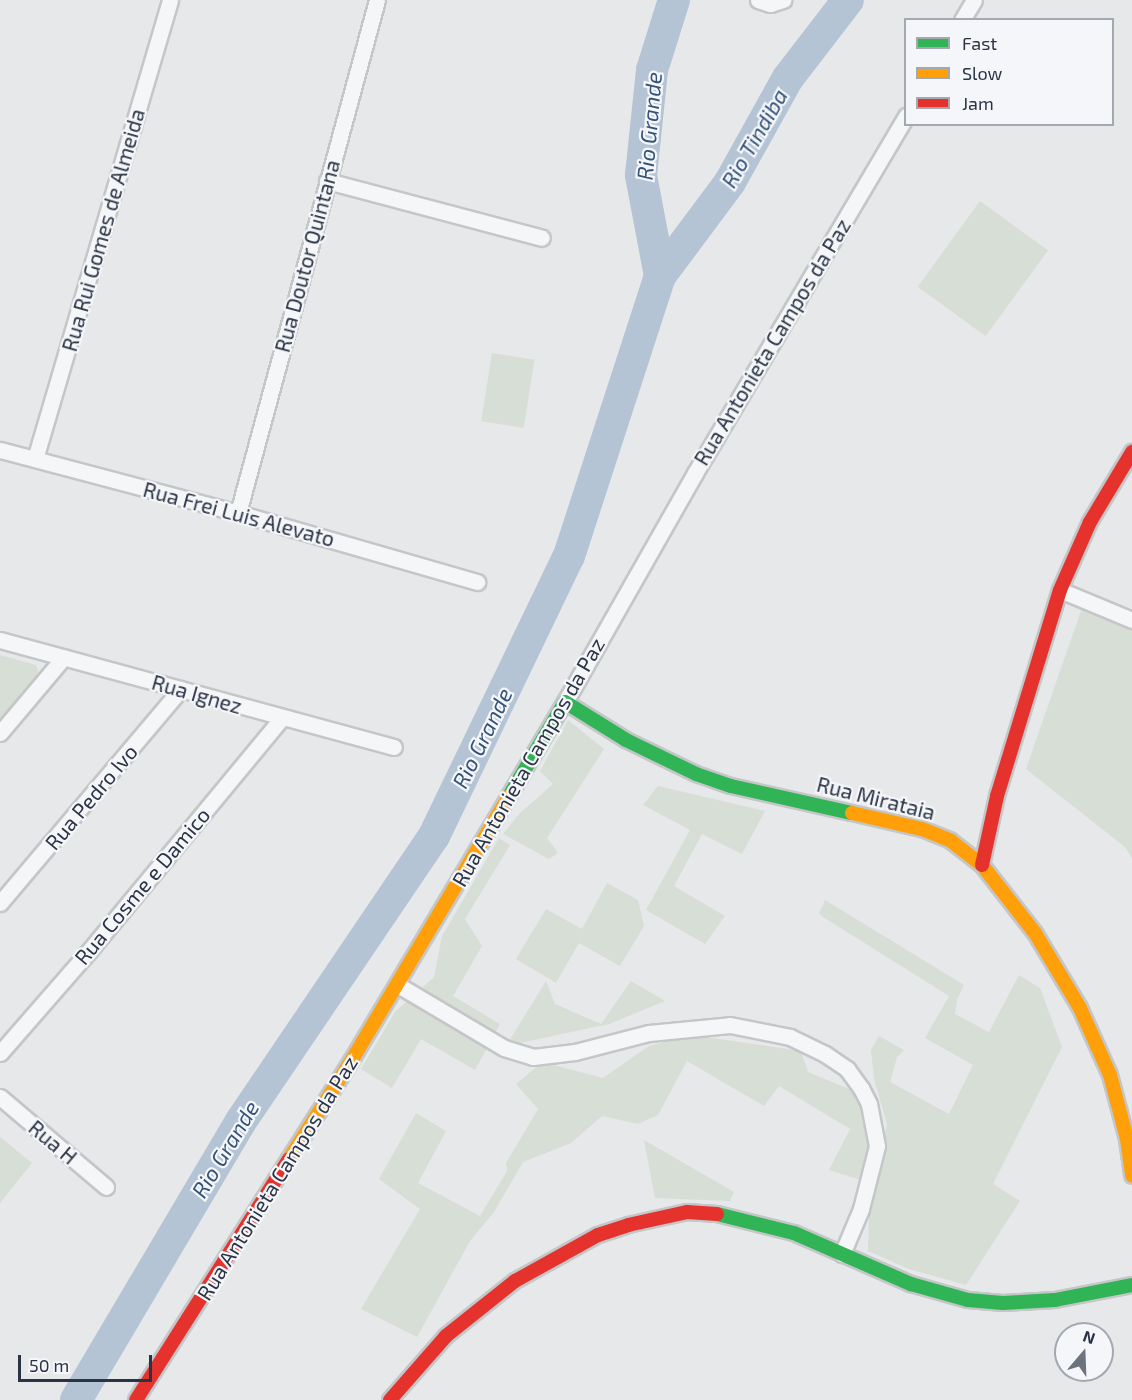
<!DOCTYPE html>
<html>
<head>
<meta charset="utf-8">
<style>
  body { margin:0 }
  #map { position:relative; width:1132px; height:1400px; overflow:hidden; background:#e6e8ea; font-family:"Exo 2",sans-serif }
  div>[style] { position:absolute }
  .green>* { inset:0; background:#d6ded6; transform-origin:0 0 }
  .river>* { height:32px; margin:-16px; padding:0 16px; transform-origin:16px; border-radius:16px; background:#b4c4d5 }
  .roads { filter:drop-shadow(2px 0 #c4c6c8) drop-shadow(-2px 0 #c4c6c8) drop-shadow(0 2px #c4c6c8) drop-shadow(0 -2px #c4c6c8) }
  .street>* { height:15px; margin:-7.5px; padding:0 7.5px; transform-origin:7.5px; border-radius:7.5px; background:#f5f6f7 }
  .fast>* { height:14px; margin:-7px; padding:0 7px; transform-origin:7px; border-radius:7px; background:#30b455 }
  .slow>* { height:14px; margin:-7px; padding:0 7px; transform-origin:7px; border-radius:7px; background:#ff9f0a }
  .jam>* { height:14px; margin:-7px; padding:0 7px; transform-origin:7px; border-radius:7px; background:#e5322d }
  span { translate:-50% -50%; white-space:nowrap; text-align:center; line-height:1.15; -webkit-text-stroke:4.5px #f4f6f9; paint-order:stroke }
  .street-label { font-size:21px; color:#2b3445 }
  .water-label { font-size:22px; color:#34527a; font-style:italic }
  .legend { position:absolute; left:904px; top:18px; width:210px; height:108px; box-sizing:border-box; background:#f4f6f9; border:2px solid #a4a8b1; margin:0; padding:8px 10px; list-style:none; font-size:18px; color:#2b3445 }
  .legend li { display:flex; align-items:center; gap:12px; height:30px }
  .legend b { width:30px; border:2px solid #a4a8b1 }
  .north { position:absolute; left:1054px; top:1322px; width:60px; height:60px; box-sizing:border-box; background:#f4f6f9; border:2px solid #a4a8b1; border-radius:50%; rotate:19deg; font-size:16px; font-weight:700; line-height:24px; text-align:center; color:#2b3445 }
  .north::after { content:''; display:block; margin:auto; width:21px; height:27px; background:#6c737f; clip-path:polygon(50% 0,100% 100%,50% 72%,0 100%) }
  .scale { position:absolute; left:18px; top:1355px; width:134px; height:27px; box-sizing:border-box; border:3px solid #2b3445; border-top:0; padding-left:8px; font-size:18px; line-height:21px; white-space:nowrap; color:#2b3445; -webkit-text-stroke:4px #f4f6f9; paint-order:stroke }
</style>
</head>
<body>
<div id="map">
  <div class="green">
    <div style="left:980px;top:201px;width:84px;height:106px;rotate:36deg"></div>
    <div style="left:492px;top:353px;width:43px;height:69px;rotate:9deg"></div>
    <div style="clip-path:polygon(1083px 605px,1132px 626px,1132px 858px,1125px 847px,1026px 769px)"></div>
    <div style="clip-path:polygon(0 655px,36px 665px,38px 670px,38px 676px,0 720px)"></div>
    <div style="clip-path:polygon(568px 720px,604px 749px,547px 838px,558px 853px,549px 859px,503px 834px,519px 814px,553px 784px,540px 771px)"></div>
    <div style="clip-path:polygon(658px 786px,765px 811px,742px 854px,702px 834px,674px 886px,725px 916px,705px 944px,646px 910px,690px 830px,643px 805px)"></div>
    <div style="clip-path:polygon(499px 838px,510px 845px,465px 919px,482px 946px,453px 996px,500px 1024px,475px 1070px,421px 1039px,392px 1088px,361px 1069px,395px 1012px,434px 977px,442px 936px)"></div>
    <div style="clip-path:polygon(607px 883px,638px 900px,644px 926px,620px 966px,579px 943px,556px 983px,516px 959px,546px 909px,582px 929px)"></div>
    <div style="clip-path:polygon(825px 900px,964px 985px,957px 1000px,955px 1014px,989px 1032px,1019px 975px,1040px 988px,1062px 1047px,993px 1184px,1020px 1201px,966px 1285px,909px 1269px,868px 1251px,869px 1214px,887px 1124px,874px 1079px,871px 1050px,879px 1036px,904px 1050px,897px 1057px,890px 1082px,949px 1114px,973px 1065px,925px 1038px,949px 996px,823px 917px,819px 913px)"></div>
    <div style="clip-path:polygon(546px 981px,555px 1004px,601px 1024px,631px 981px,665px 1001px,609px 1024px,506px 1046px)"></div>
    <div style="clip-path:polygon(691px 1035px,801px 1051px,808px 1072px,847px 1088px,862px 1097px,871px 1146px,867px 1182px,829px 1170px,850px 1129px,779px 1086px,764px 1106px,687px 1061px,658px 1115px,638px 1124px,602px 1116px,571px 1143px,523px 1162px,494px 1212px,470px 1241px,417px 1337px,361px 1309px,420px 1209px,379px 1179px,416px 1113px,446px 1131px,418px 1183px,480px 1216px,507px 1171px,506px 1163px,538px 1109px,516px 1084px,542px 1062px,603px 1078px,649px 1046px)"></div>
    <div style="clip-path:polygon(0 1137px,32px 1163px,0 1203px)"></div>
    <div style="clip-path:polygon(644px 1140px,734px 1192px,730px 1201px,655px 1198px)"></div>
  </div>
  <div class="river">
    <div style="left:660px;top:276px;width:117px;rotate:-53.3deg"></div>
    <div style="left:730px;top:182px;width:119px;rotate:-60.9deg"></div>
    <div style="left:788px;top:78px;width:98px;rotate:-52.4deg"></div>
    <div style="left:76px;top:1400px;width:324px;rotate:-59.4deg"></div>
    <div style="left:241px;top:1121px;width:344px;rotate:-55.9deg"></div>
    <div style="left:434px;top:836px;width:311px;rotate:-64.3deg"></div>
    <div style="left:569px;top:556px;width:294px;rotate:-72deg"></div>
    <div style="left:660px;top:276px;width:103px;rotate:-100.7deg"></div>
    <div style="left:641px;top:175px;width:106px;rotate:-84deg"></div>
    <div style="left:652px;top:70px;width:73px;rotate:-72.6deg"></div>
  </div>
  <div class="roads">
    <div class="street">
      <div style="left:758px;top:0;width:13px;rotate:18deg"></div>
      <div style="left:770px;top:4px;width:14px;rotate:-17deg"></div>
      <div style="left:962px;top:20px;width:23px;rotate:-59deg"></div>
      <div style="left:327px;top:181px;width:222px;rotate:14.8deg"></div>
      <div style="left:0;top:450px;width:246px;rotate:14.8deg"></div>
      <div style="left:238px;top:513px;width:249px;rotate:16.1deg"></div>
      <div style="left:35px;top:459px;width:478px;rotate:-73.6deg"></div>
      <div style="left:238px;top:513px;width:531px;rotate:-74.84deg"></div>
      <div style="left:1060px;top:590px;width:78px;rotate:22.6deg"></div>
      <div style="left:0;top:640px;width:408px;rotate:15.2deg"></div>
      <div style="left:565px;top:702px;width:263px;rotate:-60.4deg"></div>
      <div style="left:695px;top:473px;width:415px;rotate:-59.4deg"></div>
      <div style="left:0;top:733px;width:99px;rotate:-49.9deg"></div>
      <div style="left:0;top:903px;width:280px;rotate:-49.8deg"></div>
      <div style="left:398px;top:985px;width:123px;rotate:30.7deg"></div>
      <div style="left:504px;top:1048px;width:30px;rotate:17deg"></div>
      <div style="left:533px;top:1057px;width:42px;rotate:-6.8deg"></div>
      <div style="left:575px;top:1052px;width:76px;rotate:-14.4deg"></div>
      <div style="left:649px;top:1033px;width:81px;rotate:-5.6deg"></div>
      <div style="left:730px;top:1025px;width:61px;rotate:11.3deg"></div>
      <div style="left:790px;top:1037px;width:39px;rotate:26deg"></div>
      <div style="left:825px;top:1054px;width:27px;rotate:34deg"></div>
      <div style="left:847px;top:1069px;width:24px;rotate:54deg"></div>
      <div style="left:861px;top:1088px;width:18px;rotate:63deg"></div>
      <div style="left:869px;top:1104px;width:43px;rotate:79.2deg"></div>
      <div style="left:877px;top:1146px;width:65px;rotate:104.3deg"></div>
      <div style="left:861px;top:1209px;width:49px;rotate:112.9deg"></div>
      <div style="left:0;top:1053px;width:135px;rotate:-48.9deg"></div>
      <div style="left:89px;top:951px;width:303px;rotate:-50.4deg"></div>
      <div style="left:0;top:1097px;width:139px;rotate:40.3deg"></div>
    </div>
    <div class="fast">
      <div style="left:509px;top:796px;width:109px;rotate:-59.2deg"></div>
      <div style="left:565px;top:702px;width:72px;rotate:31.9deg"></div>
      <div style="left:626px;top:740px;width:78px;rotate:25.9deg"></div>
      <div style="left:696px;top:774px;width:37px;rotate:19deg"></div>
      <div style="left:731px;top:786px;width:124px;rotate:12.6deg"></div>
      <div style="left:717px;top:1214px;width:79px;rotate:13.9deg"></div>
      <div style="left:794px;top:1233px;width:128px;rotate:23.6deg"></div>
      <div style="left:911px;top:1284px;width:59px;rotate:15.7deg"></div>
      <div style="left:968px;top:1300px;width:35px;rotate:5deg"></div>
      <div style="left:1003px;top:1303px;width:52px;rotate:-3.3deg"></div>
      <div style="left:1055px;top:1300px;width:78px;rotate:-11deg"></div>
    </div>
    <div class="slow">
      <div style="left:852px;top:813px;width:72px;rotate:12.9deg"></div>
      <div style="left:922px;top:829px;width:31px;rotate:22deg"></div>
      <div style="left:951px;top:841px;width:39px;rotate:38deg"></div>
      <div style="left:982px;top:865px;width:86px;rotate:52.1deg"></div>
      <div style="left:1035px;top:933px;width:87px;rotate:59deg"></div>
      <div style="left:1080px;top:1008px;width:73px;rotate:65.9deg"></div>
      <div style="left:1110px;top:1075px;width:66px;rotate:75.1deg"></div>
      <div style="left:1127px;top:1139px;width:37px;rotate:82deg"></div>
      <div style="left:289px;top:1159px;width:120px;rotate:-57.6deg"></div>
      <div style="left:353px;top:1058px;width:305px;rotate:-59.2deg"></div>
    </div>
    <div class="jam">
      <div style="left:982px;top:865px;width:71px;rotate:-77.7deg"></div>
      <div style="left:997px;top:796px;width:215px;rotate:-73deg"></div>
      <div style="left:1060px;top:590px;width:74px;rotate:-66.2deg"></div>
      <div style="left:1090px;top:522px;width:82px;rotate:-59deg"></div>
      <div style="left:136px;top:1400px;width:285px;rotate:-57.6deg"></div>
      <div style="left:390px;top:1400px;width:85px;rotate:-48.8deg"></div>
      <div style="left:446px;top:1336px;width:88px;rotate:-38.6deg"></div>
      <div style="left:515px;top:1281px;width:95px;rotate:-29deg"></div>
      <div style="left:598px;top:1235px;width:32px;rotate:-18deg"></div>
      <div style="left:628px;top:1225px;width:60px;rotate:-12.4deg"></div>
      <div style="left:687px;top:1212px;width:30px;rotate:4deg"></div>
    </div>
  </div>
  <div class="street-label">
    <span style="left:103px;top:230px;rotate:-74deg">Rua Rui Gomes de Almeida</span>
    <span style="left:307px;top:256px;rotate:-75deg">Rua Doutor Quintana</span>
    <span style="left:772px;top:342px;rotate:-59deg">Rua Antonieta Campos da Paz</span>
    <span style="left:239px;top:514px;rotate:15deg">Rua Frei Luis Alevato</span>
    <span style="left:197px;top:694px;rotate:16deg">Rua Ignez</span>
    <span style="left:528px;top:762px;rotate:-60deg">Rua Antonieta Campos da Paz</span>
    <span style="left:91px;top:797px;rotate:-50deg">Rua Pedro Ivo</span>
    <span style="left:876px;top:798px;rotate:14deg">Rua Mirataia</span>
    <span style="left:142px;top:886px;rotate:-50deg">Rua Cosme e Damico</span>
    <span style="left:53px;top:1142px;rotate:40deg">Rua H</span>
    <span style="left:277px;top:1178px;rotate:-58deg">Rua Antonieta Campos da Paz</span>
  </div>
  <div class="water-label">
    <span style="left:649px;top:126px;rotate:-85deg">Rio Grande</span>
    <span style="left:754px;top:138px;rotate:-60deg">Rio Tindiba</span>
    <span style="left:482px;top:738px;rotate:-64deg">Rio Grande</span>
    <span style="left:225px;top:1149px;rotate:-59deg">Rio Grande</span>
  </div>
  <ul class="legend">
  <li><b style="height:8px;background:#30b455"></b>Fast</li>
  <li><b style="height:8px;background:#ff9f0a"></b>Slow</li>
  <li><b style="height:8px;background:#e5322d"></b>Jam</li>
  </ul>
  <div class="north">N</div>
  <div class="scale">50 m</div>
</div>
</body>
</html>
